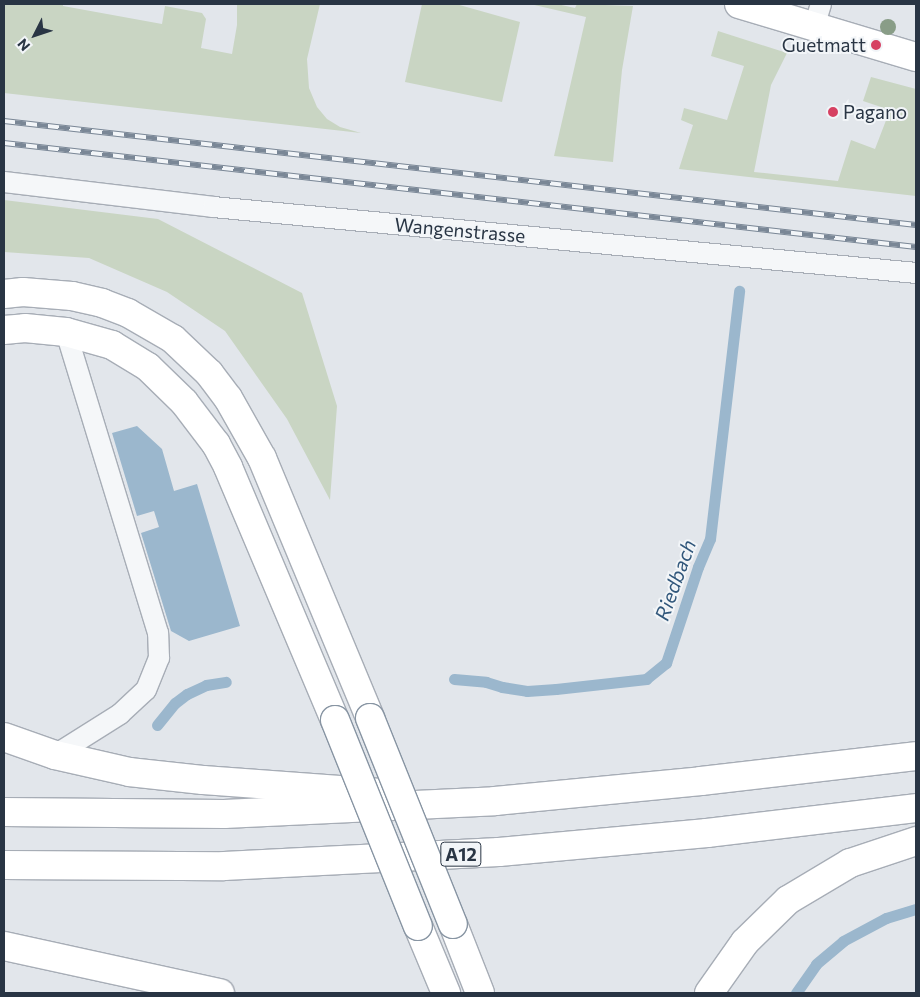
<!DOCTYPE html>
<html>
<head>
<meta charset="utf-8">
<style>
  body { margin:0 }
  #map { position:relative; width:920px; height:997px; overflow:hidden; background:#e2e6eb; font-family:Commissioner,sans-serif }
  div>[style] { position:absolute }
  .green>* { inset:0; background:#c9d5c3 }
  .water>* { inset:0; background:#9bb7cd }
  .stream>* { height:11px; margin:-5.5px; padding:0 5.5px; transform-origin:5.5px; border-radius:5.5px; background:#9bb7cd }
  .roads { filter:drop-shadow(1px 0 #a7adb6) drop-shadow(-1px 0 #a7adb6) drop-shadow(0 1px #a7adb6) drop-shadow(0 -1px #a7adb6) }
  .service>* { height:20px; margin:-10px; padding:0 10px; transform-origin:10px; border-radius:10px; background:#f5f7f9 }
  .primary>* { height:28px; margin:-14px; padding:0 14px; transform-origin:14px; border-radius:14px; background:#fff }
  .motorway>* { height:28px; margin:-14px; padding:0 14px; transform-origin:14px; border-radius:14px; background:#fff }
  .rail>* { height:5.5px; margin-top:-2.75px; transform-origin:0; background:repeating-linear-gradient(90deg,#f2f5f8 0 11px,#7a8796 0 22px); box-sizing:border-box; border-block:1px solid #7a8796 }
  .bridges { filter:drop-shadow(1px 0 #8895a3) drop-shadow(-1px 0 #8895a3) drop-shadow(0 1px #8895a3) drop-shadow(0 -1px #8895a3) }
  .motorway-bridge>* { height:28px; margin:-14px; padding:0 14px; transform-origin:14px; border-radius:14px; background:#fff }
  .trees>* { width:16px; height:16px; margin:-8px; border-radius:50%; background:#899d87 }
  .dots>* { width:14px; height:14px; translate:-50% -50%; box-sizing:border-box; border:2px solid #f2f5f8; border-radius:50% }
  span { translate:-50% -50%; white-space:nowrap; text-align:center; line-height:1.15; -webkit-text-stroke:4px #f2f5f8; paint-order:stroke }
  .shield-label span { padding:1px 4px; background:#f2f5f8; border:1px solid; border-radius:4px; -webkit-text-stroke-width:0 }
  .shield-label { font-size:18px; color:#293544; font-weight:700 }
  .poi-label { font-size:19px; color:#293544 }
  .right { translate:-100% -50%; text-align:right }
  .left { translate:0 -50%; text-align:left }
  .street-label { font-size:19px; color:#293544 }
  .water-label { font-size:20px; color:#31577b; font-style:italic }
  .frame { position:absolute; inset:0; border:5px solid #293544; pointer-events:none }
  .north { position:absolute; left:10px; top:10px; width:50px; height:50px; -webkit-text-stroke:4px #f2f5f8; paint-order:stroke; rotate:229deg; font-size:14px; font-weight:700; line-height:20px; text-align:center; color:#293544 }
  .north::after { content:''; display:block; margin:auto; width:18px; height:22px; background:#293544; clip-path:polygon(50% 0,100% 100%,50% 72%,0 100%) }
</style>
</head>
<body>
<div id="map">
  <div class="green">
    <div style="clip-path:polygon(4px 4px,63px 4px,63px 6px,162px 24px,165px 6px,202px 13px,206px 19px,201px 48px,232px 54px,237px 25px,237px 4px,320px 4px,307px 59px,309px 88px,317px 107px,327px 119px,340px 127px,361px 133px,4px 93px)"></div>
    <div style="clip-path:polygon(422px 4px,456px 4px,520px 22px,502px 102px,405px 82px)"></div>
    <div style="clip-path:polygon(530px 4px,557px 4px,575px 8px,577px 4px,633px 6px,622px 70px,613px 162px,554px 156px,586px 17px)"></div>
    <div style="clip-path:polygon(718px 31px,787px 53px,771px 85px,754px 172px,838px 181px,851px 140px,875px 149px,890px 110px,863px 101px,871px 77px,916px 89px,916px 196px,679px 169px,693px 125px,681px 120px,684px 108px,727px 120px,744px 66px,711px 56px)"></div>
    <div style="clip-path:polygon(4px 200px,158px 219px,302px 293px,337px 406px,330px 500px,287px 419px,225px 331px,167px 292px,89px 258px,4px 252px)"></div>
  </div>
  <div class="water">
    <div style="clip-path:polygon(137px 426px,162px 449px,174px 491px,197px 484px,240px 626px,189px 641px,171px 631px,141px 533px,159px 527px,154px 511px,137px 516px,112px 433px)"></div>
  </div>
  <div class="stream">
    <div style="left:454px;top:679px;width:32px;rotate:5deg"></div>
    <div style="left:486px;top:682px;width:17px;rotate:17deg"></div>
    <div style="left:502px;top:687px;width:25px;rotate:9deg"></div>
    <div style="left:527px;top:691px;width:29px;rotate:-4deg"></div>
    <div style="left:556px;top:689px;width:91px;rotate:-6.3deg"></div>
    <div style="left:646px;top:679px;width:26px;rotate:-39deg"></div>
    <div style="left:666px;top:663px;width:101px;rotate:-71.6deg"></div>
    <div style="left:698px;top:567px;width:30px;rotate:-67deg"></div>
    <div style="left:710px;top:539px;width:250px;rotate:-83.3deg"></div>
    <div style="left:157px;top:725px;width:28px;rotate:-51deg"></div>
    <div style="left:175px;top:703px;width:15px;rotate:-37deg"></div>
    <div style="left:187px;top:694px;width:21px;rotate:-25deg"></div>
    <div style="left:206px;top:685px;width:20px;rotate:-9deg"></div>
    <div style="left:796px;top:993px;width:35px;rotate:-55deg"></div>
    <div style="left:816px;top:964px;width:35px;rotate:-40deg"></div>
    <div style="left:843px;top:941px;width:49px;rotate:-28.1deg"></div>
    <div style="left:886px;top:918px;width:31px;rotate:-17deg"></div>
  </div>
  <div class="roads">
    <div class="service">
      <div style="left:814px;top:27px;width:24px;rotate:-73deg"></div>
      <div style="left:4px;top:182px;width:210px;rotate:6.8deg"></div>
      <div style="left:213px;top:207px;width:706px;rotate:5.36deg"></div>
      <div style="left:55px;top:755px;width:77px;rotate:-32.2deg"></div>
      <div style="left:120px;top:714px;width:35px;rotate:-43deg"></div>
      <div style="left:146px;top:690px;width:35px;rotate:-68deg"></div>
      <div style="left:159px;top:658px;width:25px;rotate:-92deg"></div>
      <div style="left:158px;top:633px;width:315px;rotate:-107deg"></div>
    </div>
    <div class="primary">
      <div style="left:739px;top:4px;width:185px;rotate:16.7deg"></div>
    </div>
    <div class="motorway">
      <div style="left:4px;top:294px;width:19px;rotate:-6deg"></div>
      <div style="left:23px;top:292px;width:49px;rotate:4.7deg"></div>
      <div style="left:72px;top:296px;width:31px;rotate:13deg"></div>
      <div style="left:102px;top:303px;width:28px;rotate:21deg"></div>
      <div style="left:128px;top:313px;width:52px;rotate:30deg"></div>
      <div style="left:173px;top:339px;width:50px;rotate:43.4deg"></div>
      <div style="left:209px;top:373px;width:31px;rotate:53deg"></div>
      <div style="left:228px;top:398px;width:69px;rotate:60.5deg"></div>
      <div style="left:262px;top:458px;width:282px;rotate:67.4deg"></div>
      <div style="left:4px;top:330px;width:21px;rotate:-5deg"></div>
      <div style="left:25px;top:328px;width:41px;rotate:5.6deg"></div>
      <div style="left:66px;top:332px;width:48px;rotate:15.8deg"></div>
      <div style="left:112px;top:345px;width:42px;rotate:31.4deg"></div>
      <div style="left:148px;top:367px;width:50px;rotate:44.2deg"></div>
      <div style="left:184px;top:402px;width:53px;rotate:52.7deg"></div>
      <div style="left:216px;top:444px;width:26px;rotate:62deg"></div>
      <div style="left:228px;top:467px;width:275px;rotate:67.1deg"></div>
      <div style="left:4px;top:737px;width:54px;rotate:19.4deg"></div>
      <div style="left:55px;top:755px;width:76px;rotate:12.9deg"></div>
      <div style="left:129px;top:772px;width:74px;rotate:6.2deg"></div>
      <div style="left:203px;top:780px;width:178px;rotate:4.2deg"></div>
      <div style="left:4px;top:812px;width:220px;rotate:0.5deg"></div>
      <div style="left:224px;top:814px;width:271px;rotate:-2.7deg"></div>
      <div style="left:495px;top:801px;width:207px;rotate:-5.5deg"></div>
      <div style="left:701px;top:781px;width:216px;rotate:-6.6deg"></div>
      <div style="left:4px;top:865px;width:220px;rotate:0.3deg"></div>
      <div style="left:224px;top:866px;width:275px;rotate:-2.9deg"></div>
      <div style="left:499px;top:852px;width:209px;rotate:-5.2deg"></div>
      <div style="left:707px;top:833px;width:210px;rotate:-6.8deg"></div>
      <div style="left:453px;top:924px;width:74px;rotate:68.6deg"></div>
      <div style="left:418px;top:926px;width:73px;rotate:67.3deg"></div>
      <div style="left:4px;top:946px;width:221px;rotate:12.3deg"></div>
      <div style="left:709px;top:993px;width:62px;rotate:-54.8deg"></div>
      <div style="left:745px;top:942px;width:60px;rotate:-44.3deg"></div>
      <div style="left:788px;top:900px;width:72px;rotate:-30.8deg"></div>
      <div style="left:850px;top:863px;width:70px;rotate:-18.4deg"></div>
    </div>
  </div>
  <div class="rail">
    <div style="left:4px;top:121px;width:918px;rotate:6.51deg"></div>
    <div style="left:4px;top:143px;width:918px;rotate:6.51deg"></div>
  </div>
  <div class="bridges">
    <div class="motorway-bridge">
      <div style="left:370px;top:718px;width:222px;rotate:68.1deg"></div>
      <div style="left:335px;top:720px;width:222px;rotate:68.1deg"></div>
    </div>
  </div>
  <div class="trees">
    <div style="left:888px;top:27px"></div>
  </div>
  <div class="dots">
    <div style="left:876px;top:45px;background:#d64162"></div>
    <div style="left:833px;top:112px;background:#d64162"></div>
  </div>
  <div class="shield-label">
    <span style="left:461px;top:854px">A12</span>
  </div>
  <div class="poi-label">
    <span class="right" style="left:866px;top:45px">Guetmatt</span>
    <span class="left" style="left:843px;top:112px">Pagano</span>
  </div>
  <div class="street-label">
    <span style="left:460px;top:230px;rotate:5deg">Wangenstrasse</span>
  </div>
  <div class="water-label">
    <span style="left:675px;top:580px;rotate:-70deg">Riedbach</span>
  </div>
  <div class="frame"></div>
  <div class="north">N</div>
</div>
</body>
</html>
